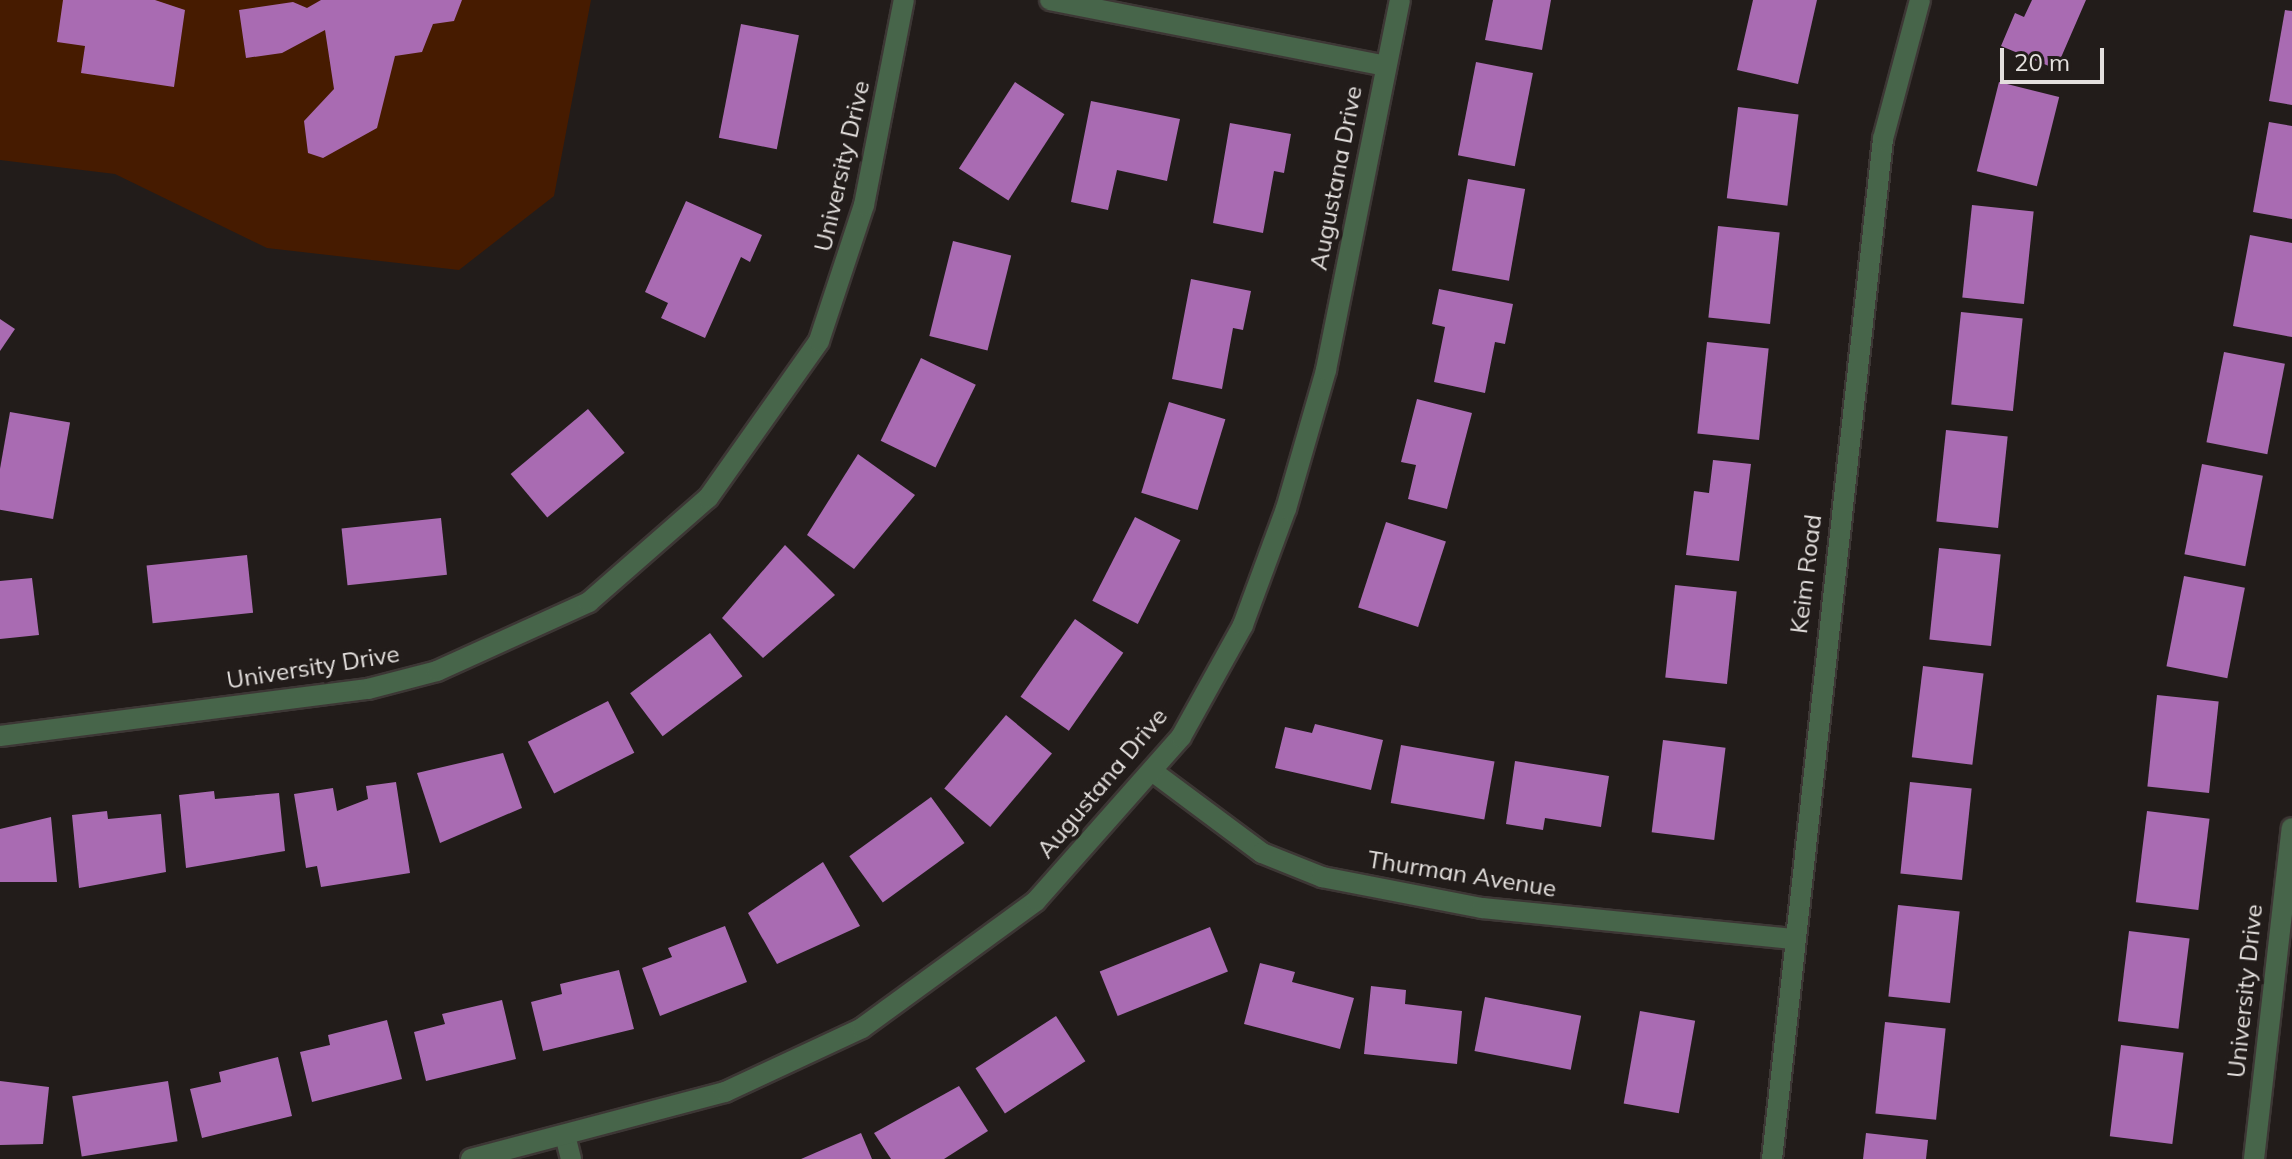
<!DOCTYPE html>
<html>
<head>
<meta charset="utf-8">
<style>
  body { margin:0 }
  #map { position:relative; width:2292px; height:1159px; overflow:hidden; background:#221c1a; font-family:Mulish,sans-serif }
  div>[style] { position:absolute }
  .green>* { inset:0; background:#461b00 }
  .building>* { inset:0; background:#a96bb2; transform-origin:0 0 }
  .roads { filter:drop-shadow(2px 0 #3d3735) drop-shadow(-2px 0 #3d3735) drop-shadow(0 2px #3d3735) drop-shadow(0 -2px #3d3735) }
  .minor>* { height:20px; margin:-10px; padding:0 10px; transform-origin:10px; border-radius:10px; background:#47654a }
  span { translate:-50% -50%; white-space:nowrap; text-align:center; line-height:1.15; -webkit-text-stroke:8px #221c1a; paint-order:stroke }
  .street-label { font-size:24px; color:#e4e0de }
  .scale { position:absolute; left:2000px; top:48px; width:104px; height:36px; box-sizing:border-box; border:4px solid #e4e0de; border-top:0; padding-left:10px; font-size:24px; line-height:28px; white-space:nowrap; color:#e4e0de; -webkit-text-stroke:6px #221c1a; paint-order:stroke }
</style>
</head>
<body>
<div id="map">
  <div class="green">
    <div style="clip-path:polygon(0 0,591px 0,554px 196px,459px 270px,267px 248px,115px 174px,0 160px)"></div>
  </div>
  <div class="building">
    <div style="clip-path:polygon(63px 0,155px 0,185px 10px,174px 87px,81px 73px,85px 46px,57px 42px)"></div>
    <div style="clip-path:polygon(321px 0,462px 0,454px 21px,433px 24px,422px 52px,395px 56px,377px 128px,323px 158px,308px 153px,304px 121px,334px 89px,325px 30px,282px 53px,246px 58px,239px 10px,293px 2px,307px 8px)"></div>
    <div style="clip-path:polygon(1493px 0,1551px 0,1542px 50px,1485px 40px)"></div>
    <div style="clip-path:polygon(1753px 0,1817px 0,1798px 84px,1737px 70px)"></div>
    <div style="clip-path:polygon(2032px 0,2086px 0,2056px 69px,2001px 46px,2015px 13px,2024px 17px)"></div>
    <div style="clip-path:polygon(2285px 10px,2292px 11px,2292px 105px,2269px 101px)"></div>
    <div style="left:741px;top:24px;width:59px;height:116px;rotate:11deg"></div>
    <div style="left:1476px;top:62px;width:58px;height:95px;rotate:11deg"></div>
    <div style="left:1015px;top:82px;width:59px;height:103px;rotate:33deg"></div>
    <div style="left:1999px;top:82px;width:62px;height:92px;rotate:14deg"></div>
    <div style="clip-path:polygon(1091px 101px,1180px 119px,1167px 181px,1117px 170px,1108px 210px,1071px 202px)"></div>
    <div style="left:1738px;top:107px;width:61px;height:92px;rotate:7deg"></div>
    <div style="clip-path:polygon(2269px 122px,2292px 126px,2292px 219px,2253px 212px)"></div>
    <div style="clip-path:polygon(1230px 123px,1291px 134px,1284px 173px,1274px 171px,1263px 233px,1213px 223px)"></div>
    <div style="left:1468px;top:179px;width:58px;height:93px;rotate:10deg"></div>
    <div style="clip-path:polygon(686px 201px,762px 235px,750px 262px,741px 257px,705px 338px,661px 318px,668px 303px,645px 292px)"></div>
    <div style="left:1972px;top:205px;width:62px;height:93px;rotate:6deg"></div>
    <div style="left:1718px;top:226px;width:62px;height:92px;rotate:6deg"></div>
    <div style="clip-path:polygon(2250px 235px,2292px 243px,2292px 337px,2233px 326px)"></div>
    <div style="left:953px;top:241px;width:60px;height:98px;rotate:14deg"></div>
    <div style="clip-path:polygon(1191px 279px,1251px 291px,1243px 330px,1233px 328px,1222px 389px,1172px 379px)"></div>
    <div style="clip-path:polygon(1439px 289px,1513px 304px,1505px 344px,1495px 342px,1485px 393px,1434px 382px,1445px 327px,1432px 324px)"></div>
    <div style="left:1961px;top:312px;width:62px;height:93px;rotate:6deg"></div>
    <div style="clip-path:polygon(0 319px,15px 329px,0 351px)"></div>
    <div style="left:1707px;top:342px;width:62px;height:92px;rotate:6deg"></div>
    <div style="left:2224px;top:352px;width:62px;height:92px;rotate:11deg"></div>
    <div style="left:921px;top:358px;width:61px;height:92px;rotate:26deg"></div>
    <div style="clip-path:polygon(1417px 399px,1472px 413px,1447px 509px,1408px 499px,1416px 465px,1401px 462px)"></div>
    <div style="left:1169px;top:402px;width:59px;height:95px;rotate:17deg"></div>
    <div style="left:588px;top:409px;width:57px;height:101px;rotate:50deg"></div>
    <div style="left:10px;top:412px;width:61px;height:98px;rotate:10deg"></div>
    <div style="left:1946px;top:430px;width:62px;height:92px;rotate:6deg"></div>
    <div style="clip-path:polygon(858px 454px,915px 495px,854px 569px,807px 535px)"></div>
    <div style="clip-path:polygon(1713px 460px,1751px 464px,1739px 561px,1686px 555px,1694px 491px,1709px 493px)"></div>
    <div style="left:2202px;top:464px;width:62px;height:92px;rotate:11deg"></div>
    <div style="left:1135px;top:517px;width:51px;height:94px;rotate:27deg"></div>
    <div style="left:441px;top:518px;width:57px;height:100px;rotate:84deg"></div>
    <div style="left:1386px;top:522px;width:63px;height:90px;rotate:18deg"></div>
    <div style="clip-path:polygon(785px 545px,835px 595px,763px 658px,722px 618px)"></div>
    <div style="left:1939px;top:548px;width:62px;height:92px;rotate:6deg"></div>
    <div style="left:247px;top:555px;width:58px;height:101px;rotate:84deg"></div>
    <div style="left:2184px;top:576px;width:62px;height:92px;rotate:11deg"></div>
    <div style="clip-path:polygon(32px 578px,39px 635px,0 639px,0 581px)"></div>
    <div style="left:1675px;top:585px;width:62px;height:93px;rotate:6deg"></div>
    <div style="left:1075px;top:619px;width:59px;height:95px;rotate:35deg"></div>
    <div style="left:710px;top:633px;width:54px;height:100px;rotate:53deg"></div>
    <div style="left:1923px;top:666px;width:61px;height:92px;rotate:7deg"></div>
    <div style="left:2157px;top:695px;width:62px;height:92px;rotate:6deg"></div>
    <div style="left:608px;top:701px;width:58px;height:90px;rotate:63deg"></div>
    <div style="left:1006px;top:715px;width:60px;height:96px;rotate:40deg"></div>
    <div style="clip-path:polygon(1315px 724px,1383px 740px,1371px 790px,1275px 768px,1285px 727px,1312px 733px)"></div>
    <div style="left:1663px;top:740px;width:63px;height:93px;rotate:7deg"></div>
    <div style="left:1401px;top:745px;width:95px;height:59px;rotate:10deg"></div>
    <div style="clip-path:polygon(503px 753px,522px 808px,440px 843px,417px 773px)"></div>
    <div style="clip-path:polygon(1515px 761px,1609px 776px,1601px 827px,1545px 818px,1543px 830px,1506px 824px)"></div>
    <div style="clip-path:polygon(396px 782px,410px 873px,321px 887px,317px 866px,306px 868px,294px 794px,333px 788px,337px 811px,368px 799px,366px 786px)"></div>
    <div style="left:1910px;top:782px;width:62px;height:92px;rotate:6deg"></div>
    <div style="clip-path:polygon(214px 791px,215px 799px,279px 793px,285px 851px,186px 868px,179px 795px)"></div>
    <div style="left:931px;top:797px;width:57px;height:101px;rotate:54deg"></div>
    <div style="clip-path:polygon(107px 811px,108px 819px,161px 814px,166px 872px,79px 888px,72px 815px)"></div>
    <div style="left:2147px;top:811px;width:63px;height:92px;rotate:7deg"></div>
    <div style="clip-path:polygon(51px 817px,57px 882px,0 882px,0 829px)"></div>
    <div style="clip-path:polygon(823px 862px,860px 926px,777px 964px,748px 913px)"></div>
    <div style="left:1898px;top:905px;width:62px;height:92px;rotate:6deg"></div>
    <div style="clip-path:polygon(725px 926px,747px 982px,660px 1016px,642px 968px,672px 957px,668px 948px)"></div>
    <div style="left:1210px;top:927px;width:48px;height:119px;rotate:68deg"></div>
    <div style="left:2129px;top:931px;width:61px;height:91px;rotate:7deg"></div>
    <div style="clip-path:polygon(1260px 963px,1295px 972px,1292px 982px,1354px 998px,1340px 1049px,1244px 1024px)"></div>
    <div style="clip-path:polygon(619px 970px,634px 1029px,543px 1051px,531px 1002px,562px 994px,560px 984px)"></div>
    <div style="clip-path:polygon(1371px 986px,1406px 990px,1405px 1004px,1462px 1011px,1457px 1064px,1364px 1054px)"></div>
    <div style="left:1485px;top:997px;width:98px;height:55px;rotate:11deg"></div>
    <div style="clip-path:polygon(502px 1000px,516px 1059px,426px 1081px,414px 1032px,445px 1024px,442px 1014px)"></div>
    <div style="left:1640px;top:1011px;width:56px;height:94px;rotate:10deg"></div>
    <div style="left:1056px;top:1016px;width:54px;height:96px;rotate:57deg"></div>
    <div style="clip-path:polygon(387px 1020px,402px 1079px,312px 1102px,300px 1052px,330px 1045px,328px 1035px)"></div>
    <div style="left:1885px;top:1022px;width:61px;height:92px;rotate:6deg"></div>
    <div style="left:2121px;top:1045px;width:63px;height:92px;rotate:7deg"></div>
    <div style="clip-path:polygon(278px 1057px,292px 1116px,202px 1138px,190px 1089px,221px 1082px,219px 1072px)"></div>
    <div style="clip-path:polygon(0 1081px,49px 1087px,43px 1144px,0 1145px)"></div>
    <div style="left:168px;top:1081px;width:61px;height:97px;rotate:81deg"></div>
    <div style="clip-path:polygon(959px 1086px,988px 1131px,944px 1159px,891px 1159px,874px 1133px)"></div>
    <div style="clip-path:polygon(861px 1133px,872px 1159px,801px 1159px)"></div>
    <div style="clip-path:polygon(1866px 1133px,1928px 1140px,1926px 1159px,1863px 1159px)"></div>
  </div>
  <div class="roads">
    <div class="minor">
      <div style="left:1050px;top:0;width:341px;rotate:11.1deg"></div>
      <div style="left:0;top:736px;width:371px;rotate:-7.3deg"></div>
      <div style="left:368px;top:689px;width:71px;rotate:-14.6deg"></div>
      <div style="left:437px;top:671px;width:167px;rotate:-24.4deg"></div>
      <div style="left:589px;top:602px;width:158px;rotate:-41.2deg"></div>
      <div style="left:708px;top:498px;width:192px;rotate:-54.7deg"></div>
      <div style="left:819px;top:341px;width:143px;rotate:-71.7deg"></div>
      <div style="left:864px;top:205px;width:209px;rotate:-79deg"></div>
      <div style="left:1152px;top:771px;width:137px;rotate:36.7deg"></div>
      <div style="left:1262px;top:853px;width:65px;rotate:21.8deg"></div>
      <div style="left:1322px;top:877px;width:163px;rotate:11deg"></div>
      <div style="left:1482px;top:908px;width:315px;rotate:5.7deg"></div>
      <div style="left:566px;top:1139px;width:21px;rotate:76deg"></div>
      <div style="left:471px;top:1159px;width:263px;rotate:-14.8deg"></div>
      <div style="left:725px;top:1092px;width:151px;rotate:-25deg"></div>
      <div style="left:862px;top:1028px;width:215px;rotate:-36.1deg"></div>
      <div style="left:1036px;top:901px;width:219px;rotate:-48.5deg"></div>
      <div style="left:1181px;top:737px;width:128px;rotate:-61deg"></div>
      <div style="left:1243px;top:625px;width:124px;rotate:-69.7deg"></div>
      <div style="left:1286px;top:509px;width:145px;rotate:-73.9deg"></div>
      <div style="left:1326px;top:370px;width:377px;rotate:-78.7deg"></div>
      <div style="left:1772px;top:1159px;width:1026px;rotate:-83.79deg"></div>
      <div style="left:1883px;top:139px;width:144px;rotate:-75.1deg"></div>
      <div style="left:2254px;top:1159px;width:333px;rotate:-83.5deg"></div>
    </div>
  </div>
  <div class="street-label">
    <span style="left:842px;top:166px;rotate:-77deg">University Drive</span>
    <span style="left:1336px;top:178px;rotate:-79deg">Augustana Drive</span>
    <span style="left:1806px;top:574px;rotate:-83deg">Keim Road</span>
    <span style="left:313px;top:667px;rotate:-9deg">University Drive</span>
    <span style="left:1102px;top:783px;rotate:-50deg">Augustana Drive</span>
    <span style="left:1462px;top:874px;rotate:9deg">Thurman Avenue</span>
    <span style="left:2245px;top:991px;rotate:-84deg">University Drive</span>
  </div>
  <div class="scale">20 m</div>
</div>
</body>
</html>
